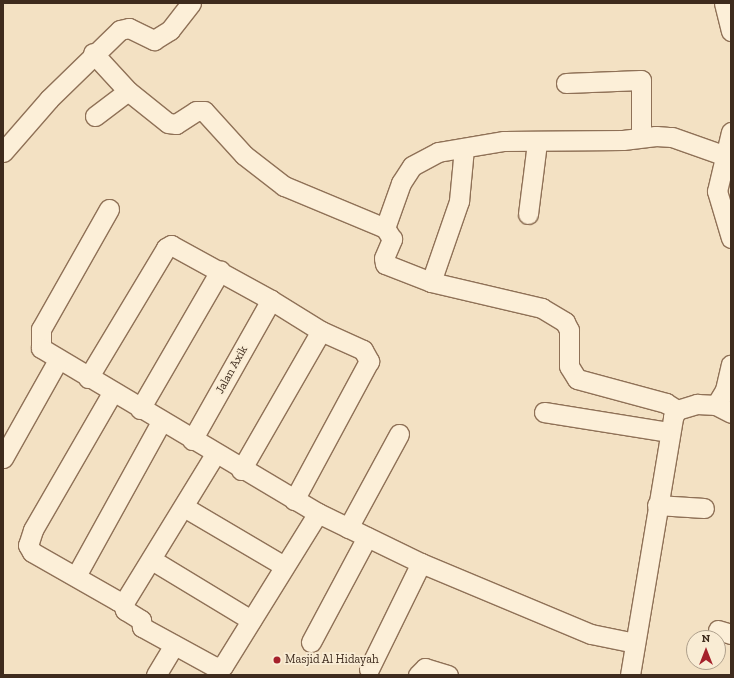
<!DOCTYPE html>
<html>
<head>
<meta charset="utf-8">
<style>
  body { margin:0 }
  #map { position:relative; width:734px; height:678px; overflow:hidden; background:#f3e1c3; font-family:"Zilla Slab",serif }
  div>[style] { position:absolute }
  .roads { filter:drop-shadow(1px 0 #8f7157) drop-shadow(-1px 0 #8f7157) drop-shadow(0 1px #8f7157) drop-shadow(0 -1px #8f7157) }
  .minor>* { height:19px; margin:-9.5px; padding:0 9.5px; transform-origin:9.5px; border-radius:9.5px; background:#fcefd8 }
  .dots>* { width:11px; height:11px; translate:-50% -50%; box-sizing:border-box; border:2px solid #f9ecd4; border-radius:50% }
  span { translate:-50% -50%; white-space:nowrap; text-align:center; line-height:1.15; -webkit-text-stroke:3.5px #f9ecd4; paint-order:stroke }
  .street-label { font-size:12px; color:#3e2b1d }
  .poi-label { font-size:12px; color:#3e2b1d }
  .left { translate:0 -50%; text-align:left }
  .frame { position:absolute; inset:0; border:4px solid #3e2b1d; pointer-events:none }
  .north { position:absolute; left:686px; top:630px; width:40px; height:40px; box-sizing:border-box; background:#f9ecd4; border:1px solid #ae9f8b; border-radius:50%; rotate:0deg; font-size:11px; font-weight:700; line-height:16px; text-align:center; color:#3e2b1d }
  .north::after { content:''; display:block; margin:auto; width:14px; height:18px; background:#a5212b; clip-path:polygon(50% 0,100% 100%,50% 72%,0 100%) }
</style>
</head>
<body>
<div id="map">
  <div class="roads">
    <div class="minor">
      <div style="left:724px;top:3px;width:29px;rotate:76deg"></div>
      <div style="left:93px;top:53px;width:52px;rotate:47.4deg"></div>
      <div style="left:128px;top:91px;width:51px;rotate:38.7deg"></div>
      <div style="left:168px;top:123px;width:8px;rotate:7deg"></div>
      <div style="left:176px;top:124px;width:24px;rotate:-33deg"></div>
      <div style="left:196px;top:111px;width:8px"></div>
      <div style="left:204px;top:111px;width:59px;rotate:47.7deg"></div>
      <div style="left:244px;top:155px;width:51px;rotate:37.8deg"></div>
      <div style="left:284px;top:186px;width:109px;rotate:22.6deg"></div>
      <div style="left:566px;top:83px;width:75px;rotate:-2.3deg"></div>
      <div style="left:641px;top:80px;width:56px;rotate:90deg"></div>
      <div style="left:95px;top:116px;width:41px;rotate:-37.1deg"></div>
      <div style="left:731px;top:132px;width:61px;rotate:103.3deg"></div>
      <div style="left:717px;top:191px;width:49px;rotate:73.4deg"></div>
      <div style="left:3px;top:152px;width:70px;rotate:-49deg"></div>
      <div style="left:49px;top:99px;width:99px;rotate:-44.2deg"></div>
      <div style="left:120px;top:30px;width:9px;rotate:-13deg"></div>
      <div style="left:129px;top:28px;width:28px;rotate:26deg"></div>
      <div style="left:154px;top:40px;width:19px;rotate:-32deg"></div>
      <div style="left:170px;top:30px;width:34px;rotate:-52deg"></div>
      <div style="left:109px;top:209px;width:138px;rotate:119.5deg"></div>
      <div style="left:41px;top:329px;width:19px;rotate:90deg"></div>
      <div style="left:41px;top:348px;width:322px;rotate:30.8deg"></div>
      <div style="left:318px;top:513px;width:114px;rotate:25.9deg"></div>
      <div style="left:421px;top:563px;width:184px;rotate:22.7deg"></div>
      <div style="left:591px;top:634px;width:45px;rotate:11.6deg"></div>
      <div style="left:528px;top:214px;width:72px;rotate:-82.8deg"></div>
      <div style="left:431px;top:282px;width:86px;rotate:-70.9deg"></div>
      <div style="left:459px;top:201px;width:53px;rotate:-84.6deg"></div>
      <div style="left:88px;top:378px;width:152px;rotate:-59deg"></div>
      <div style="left:166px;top:248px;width:6px;rotate:-31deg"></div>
      <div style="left:171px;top:245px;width:114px;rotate:28.8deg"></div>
      <div style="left:271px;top:300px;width:59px;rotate:31.8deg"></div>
      <div style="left:321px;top:331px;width:46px;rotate:24.3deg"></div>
      <div style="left:363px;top:350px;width:13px;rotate:61deg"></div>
      <div style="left:369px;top:361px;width:158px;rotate:118.3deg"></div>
      <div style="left:112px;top:393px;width:158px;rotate:120deg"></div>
      <div style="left:33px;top:530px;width:16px;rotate:108deg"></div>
      <div style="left:28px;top:545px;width:8px;rotate:60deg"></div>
      <div style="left:32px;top:552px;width:99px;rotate:29.7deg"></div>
      <div style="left:118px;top:601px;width:7px"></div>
      <div style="left:125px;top:601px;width:172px;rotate:-58.5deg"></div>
      <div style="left:716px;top:405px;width:17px;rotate:-59deg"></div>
      <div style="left:725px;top:390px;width:26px;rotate:-77deg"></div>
      <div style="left:140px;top:409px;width:160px;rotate:-59.9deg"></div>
      <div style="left:677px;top:410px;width:13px;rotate:-148deg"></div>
      <div style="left:666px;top:403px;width:92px;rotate:-164.9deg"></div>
      <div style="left:577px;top:379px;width:15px;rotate:-122deg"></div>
      <div style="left:569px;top:366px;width:36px;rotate:-90deg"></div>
      <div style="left:569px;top:330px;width:9px;rotate:-117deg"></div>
      <div style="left:565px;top:322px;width:27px;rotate:-149deg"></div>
      <div style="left:542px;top:308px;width:114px;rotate:-166.8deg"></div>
      <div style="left:431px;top:282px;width:49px;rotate:-158.6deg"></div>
      <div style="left:385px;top:264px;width:6px;rotate:-99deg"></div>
      <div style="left:384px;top:258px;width:21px;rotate:-67deg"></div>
      <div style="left:392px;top:239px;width:13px;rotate:-122deg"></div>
      <div style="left:385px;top:228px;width:48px;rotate:-70.4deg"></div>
      <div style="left:401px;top:183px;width:20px;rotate:-57deg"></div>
      <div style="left:412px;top:166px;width:30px;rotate:-28deg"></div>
      <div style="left:438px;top:152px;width:67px;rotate:-9.5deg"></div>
      <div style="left:504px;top:141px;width:119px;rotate:-0.5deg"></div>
      <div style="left:623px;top:140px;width:33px;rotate:-7deg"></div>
      <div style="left:656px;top:136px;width:16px;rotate:4deg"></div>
      <div style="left:672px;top:137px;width:54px;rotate:19.4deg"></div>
      <div style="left:544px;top:412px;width:127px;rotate:9.1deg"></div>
      <div style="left:192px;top:440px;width:161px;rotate:-60.6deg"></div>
      <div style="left:3px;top:458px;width:112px;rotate:-60.7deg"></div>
      <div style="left:241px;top:470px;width:160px;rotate:-60.1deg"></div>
      <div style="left:657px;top:505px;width:47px;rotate:3.7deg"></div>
      <div style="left:184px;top:507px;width:116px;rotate:30.5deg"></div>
      <div style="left:348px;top:528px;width:107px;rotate:-61.5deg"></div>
      <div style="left:152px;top:560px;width:116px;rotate:31.2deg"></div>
      <div style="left:76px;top:576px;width:176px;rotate:-61.1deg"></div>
      <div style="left:122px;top:602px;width:9px;rotate:69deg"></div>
      <div style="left:125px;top:610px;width:19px;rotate:32deg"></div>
      <div style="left:141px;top:620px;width:7px;rotate:82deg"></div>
      <div style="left:142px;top:627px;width:83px;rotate:28.7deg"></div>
      <div style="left:215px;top:667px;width:8px;rotate:-7deg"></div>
      <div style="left:223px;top:666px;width:180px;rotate:-58.2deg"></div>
      <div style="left:718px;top:630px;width:14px;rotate:17deg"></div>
      <div style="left:311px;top:642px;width:119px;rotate:-61.9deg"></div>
      <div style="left:369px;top:669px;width:118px;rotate:-63.9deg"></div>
      <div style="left:156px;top:675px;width:35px;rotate:-59deg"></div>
      <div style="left:418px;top:675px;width:10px;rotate:-45deg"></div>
      <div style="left:425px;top:668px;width:24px;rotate:17deg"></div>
      <div style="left:630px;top:675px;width:262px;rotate:-80.5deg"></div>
      <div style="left:673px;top:417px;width:8px;rotate:-60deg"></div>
      <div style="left:677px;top:410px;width:21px;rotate:-17deg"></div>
      <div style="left:697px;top:404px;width:19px;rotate:3deg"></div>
      <div style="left:716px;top:405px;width:17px;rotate:28deg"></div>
    </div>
  </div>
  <div class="dots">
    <div style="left:277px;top:660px;background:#a5212b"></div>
  </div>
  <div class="street-label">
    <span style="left:232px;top:370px;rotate:-61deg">Jalan Axik</span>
  </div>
  <div class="poi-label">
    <span class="left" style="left:285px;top:660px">Masjid Al Hidayah</span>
  </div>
  <div class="frame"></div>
  <div class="north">N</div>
</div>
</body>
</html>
